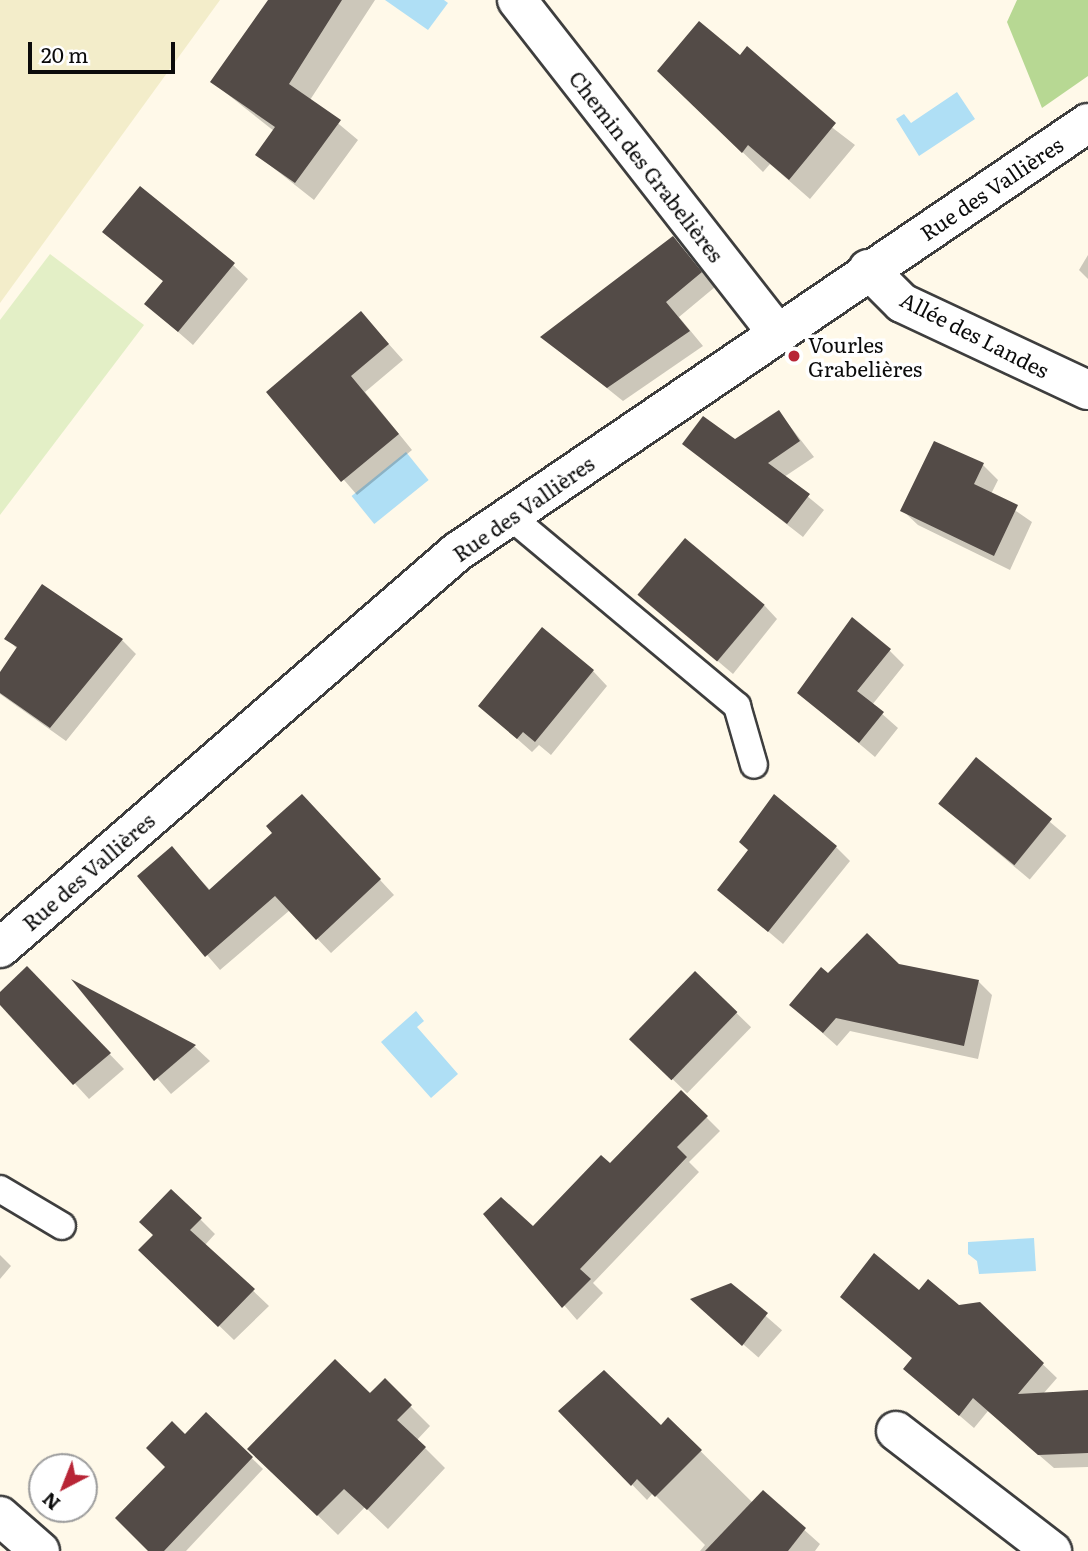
<!DOCTYPE html>
<html>
<head>
<meta charset="utf-8">
<style>
  body { margin:0 }
  #map { position:relative; width:1088px; height:1551px; overflow:hidden; background:#fff9e9; font-family:Literata,serif }
  div>[style] { position:absolute }
  .farmland>* { inset:0; background:#f3edca }
  .forest>* { inset:0; background:#b7d893 }
  .pitch>* { inset:0; background:#e3efc6 }
  .water>* { inset:0; background:#afdff5; transform-origin:0 0 }
  .shadow>* { inset:0; background:#0003; transform-origin:0 0 }
  .building>* { inset:0; background:#534b47; transform-origin:0 0 }
  .roads { filter:drop-shadow(2px 0 #3e3e3e) drop-shadow(-2px 0 #3e3e3e) drop-shadow(0 2px #3e3e3e) drop-shadow(0 -2px #3e3e3e) }
  .service>* { height:26px; margin:-13px; padding:0 13px; transform-origin:13px; border-radius:13px; background:#fff }
  .minor>* { height:38px; margin:-19px; padding:0 19px; transform-origin:19px; border-radius:19px; background:#fff }
  .dots>* { width:19px; height:19px; translate:-50% -50%; box-sizing:border-box; border:4px solid #fff; border-radius:50% }
  span { translate:-50% -50%; white-space:nowrap; text-align:center; line-height:1.15; -webkit-text-stroke:7px #fff; paint-order:stroke }
  .street-label { font-size:21px; color:#0b0b0b }
  .poi-label { font-size:21px; color:#0b0b0b }
  .left { translate:0 -50%; text-align:left }
  .north { position:absolute; left:28px; top:1453px; width:70px; height:70px; box-sizing:border-box; background:#fff; border:2px solid #9d9d9d; border-radius:50%; rotate:222deg; font-size:19px; font-weight:700; line-height:28px; text-align:center; color:#0b0b0b }
  .north::after { content:''; display:block; margin:auto; width:24px; height:32px; background:#b82536; clip-path:polygon(50% 0,100% 100%,50% 72%,0 100%) }
  .scale { position:absolute; left:28px; top:42px; width:147px; height:32px; box-sizing:border-box; border:4px solid #0b0b0b; border-top:0; padding-left:9px; font-size:21px; line-height:24px; white-space:nowrap; color:#0b0b0b; -webkit-text-stroke:5px #fff; paint-order:stroke }
</style>
</head>
<body>
<div id="map">
  <div class="farmland">
    <div style="clip-path:polygon(0 0,220px 0,0 303px)"></div>
  </div>
  <div class="forest">
    <div style="clip-path:polygon(1017px 0,1088px 0,1088px 76px,1042px 108px,1007px 22px)"></div>
  </div>
  <div class="pitch">
    <div style="clip-path:polygon(50px 254px,144px 325px,0 515px,0 320px)"></div>
  </div>
  <div class="water">
    <div style="clip-path:polygon(385px 0,444px 0,448px 3px,428px 30px)"></div>
    <div style="clip-path:polygon(957px 92px,975px 119px,919px 156px,896px 119px,904px 114px,911px 123px)"></div>
    <div style="left:406px;top:452px;width:36px;height:70px;rotate:51deg"></div>
    <div style="clip-path:polygon(416px 1011px,424px 1021px,417px 1027px,458px 1074px,431px 1098px,381px 1042px)"></div>
    <div style="clip-path:polygon(1034px 1238px,1036px 1271px,979px 1274px,977px 1261px,968px 1254px,968px 1242px)"></div>
  </div>
  <div class="shadow">
    <div style="clip-path:polygon(270px 0,375px 0,310px 100px,358px 140px,314px 200px,257px 155px,274px 131px,212px 82px)"></div>
    <div style="clip-path:polygon(740px 57px,855px 145px,810px 199px,770px 164px,763px 172px,680px 91px)"></div>
    <div style="clip-path:polygon(673px 238px,715px 287px,679px 317px,703px 346px,623px 401px,543px 337px)"></div>
    <div style="clip-path:polygon(119px 246px,233px 265px,248px 279px,193px 345px,146px 304px,164px 282px)"></div>
    <div style="clip-path:polygon(1088px 255px,1088px 279px,1079px 270px)"></div>
    <div style="clip-path:polygon(361px 313px,403px 360px,365px 392px,412px 450px,357px 495px,269px 393px)"></div>
    <div style="clip-path:polygon(779px 412px,814px 457px,784px 477px,824px 510px,803px 537px,684px 444px,735px 442px)"></div>
    <div style="clip-path:polygon(983px 465px,998px 480px,991px 494px,1032px 522px,1010px 570px,918px 525px,902px 510px)"></div>
    <div style="clip-path:polygon(640px 595px,764px 605px,777px 619px,733px 674px)"></div>
    <div style="clip-path:polygon(7px 638px,122px 640px,136px 654px,66px 741px,0 694px,0 675px,17px 649px)"></div>
    <div style="clip-path:polygon(889px 650px,904px 665px,872px 705px,898px 728px,875px 757px,799px 693px)"></div>
    <div style="clip-path:polygon(593px 671px,607px 686px,551px 755px,539px 745px,532px 752px,480px 706px)"></div>
    <div style="left:976px;top:760px;width:118px;height:57px;rotate:40deg"></div>
    <div style="clip-path:polygon(316px 811px,394px 895px,331px 953px,290px 910px,220px 970px,140px 877px,172px 849px,211px 891px)"></div>
    <div style="clip-path:polygon(836px 847px,850px 861px,783px 944px,719px 890px,750px 851px)"></div>
    <div style="clip-path:polygon(898px 966px,978px 981px,992px 995px,978px 1059px,850px 1031px,837px 1046px,791px 1005px,828px 975px)"></div>
    <div style="left:695px;top:973px;width:78px;height:92px;rotate:44deg"></div>
    <div style="clip-path:polygon(74px 982px,195px 1047px,210px 1061px,171px 1094px)"></div>
    <div style="clip-path:polygon(42px 984px,124px 1069px,89px 1099px,0 1002px,0 995px)"></div>
    <div style="clip-path:polygon(681px 1092px,720px 1131px,689px 1162px,699px 1172px,593px 1283px,603px 1293px,577px 1320px,485px 1214px,533px 1228px,610px 1165px)"></div>
    <div style="clip-path:polygon(200px 1219px,215px 1234px,205px 1245px,269px 1306px,234px 1340px,156px 1265px)"></div>
    <div style="clip-path:polygon(0 1255px,11px 1266px,0 1279px)"></div>
    <div style="left:730px;top:1285px;width:69px;height:36px;rotate:41deg"></div>
    <div style="clip-path:polygon(920px 1293px,958px 1307px,980px 1304px,1057px 1378px,1043px 1394px,1088px 1392px,1088px 1467px,1054px 1468px,988px 1411px,974px 1428px,905px 1369px,913px 1359px)"></div>
    <div style="clip-path:polygon(385px 1381px,430px 1426px,417px 1440px,445px 1468px,388px 1529px,365px 1507px,338px 1535px,270px 1469px)"></div>
    <div style="clip-path:polygon(561px 1411px,661px 1427px,668px 1419px,754px 1504px,763px 1493px,820px 1544px,815px 1551px,700px 1551px,705px 1545px,653px 1493px,647px 1500px)"></div>
    <div style="clip-path:polygon(206px 1414px,263px 1469px,186px 1551px,150px 1551px,185px 1436px)"></div>
  </div>
  <div class="building">
    <div style="clip-path:polygon(268px 0,342px 0,289px 84px,341px 120px,295px 183px,255px 155px,275px 127px,210px 82px)"></div>
    <div style="clip-path:polygon(699px 21px,740px 55px,747px 46px,836px 123px,789px 180px,748px 145px,742px 153px,657px 71px)"></div>
    <div style="clip-path:polygon(140px 186px,235px 263px,178px 332px,144px 304px,163px 281px,102px 232px)"></div>
    <div style="clip-path:polygon(673px 236px,702px 272px,666px 302px,690px 331px,607px 388px,540px 337px)"></div>
    <div style="clip-path:polygon(361px 311px,389px 344px,351px 376px,399px 434px,341px 482px,266px 392px)"></div>
    <div style="clip-path:polygon(779px 410px,800px 441px,768px 463px,810px 494px,787px 524px,682px 444px,703px 416px,735px 439px)"></div>
    <div style="clip-path:polygon(934px 441px,984px 463px,974px 484px,1018px 505px,994px 556px,900px 511px)"></div>
    <div style="left:685px;top:538px;width:104px;height:74px;rotate:40deg"></div>
    <div style="clip-path:polygon(42px 584px,123px 639px,50px 728px,0 693px,0 672px,17px 647px,4px 639px)"></div>
    <div style="clip-path:polygon(852px 617px,891px 649px,857px 691px,884px 712px,859px 743px,797px 693px)"></div>
    <div style="clip-path:polygon(542px 627px,594px 670px,535px 742px,523px 732px,517px 739px,478px 706px)"></div>
    <div style="left:976px;top:757px;width:98px;height:60px;rotate:39deg"></div>
    <div style="clip-path:polygon(302px 794px,381px 879px,316px 940px,275px 896px,205px 957px,137px 876px,172px 846px,209px 890px,272px 833px,266px 826px)"></div>
    <div style="clip-path:polygon(774px 794px,837px 846px,768px 932px,717px 890px,748px 850px,739px 842px)"></div>
    <div style="clip-path:polygon(867px 933px,899px 964px,979px 980px,964px 1046px,836px 1018px,823px 1033px,789px 1005px,821px 967px,828px 973px)"></div>
    <div style="clip-path:polygon(27px 966px,111px 1053px,73px 1085px,0 1005px,0 992px)"></div>
    <div style="left:695px;top:971px;width:59px;height:95px;rotate:44deg"></div>
    <div style="clip-path:polygon(71px 979px,196px 1045px,154px 1081px)"></div>
    <div style="clip-path:polygon(681px 1090px,708px 1116px,677px 1147px,687px 1157px,580px 1269px,591px 1279px,562px 1308px,483px 1214px,501px 1197px,533px 1226px,601px 1155px,610px 1163px)"></div>
    <div style="clip-path:polygon(171px 1189px,202px 1218px,190px 1230px,255px 1289px,218px 1327px,138px 1250px,153px 1235px,139px 1222px)"></div>
    <div style="clip-path:polygon(874px 1253px,919px 1290px,928px 1279px,959px 1305px,980px 1302px,1044px 1363px,1018px 1394px,1088px 1390px,1088px 1453px,1038px 1455px,973px 1398px,959px 1416px,903px 1369px,912px 1358px,840px 1297px)"></div>
    <div style="clip-path:polygon(731px 1283px,768px 1313px,742px 1346px,690px 1299px)"></div>
    <div style="clip-path:polygon(335px 1359px,370px 1393px,385px 1378px,412px 1405px,397px 1420px,426px 1447px,367px 1510px,344px 1489px,317px 1516px,247px 1449px)"></div>
    <div style="clip-path:polygon(604px 1370px,661px 1425px,668px 1417px,702px 1450px,655px 1497px,637px 1479px,631px 1486px,558px 1411px)"></div>
    <div style="clip-path:polygon(206px 1412px,253px 1457px,164px 1551px,148px 1551px,115px 1518px,165px 1467px,146px 1448px,172px 1421px,185px 1434px)"></div>
    <div style="clip-path:polygon(763px 1490px,806px 1528px,788px 1551px,705px 1551px)"></div>
  </div>
  <div class="roads">
    <div class="service">
      <div style="left:510px;top:516px;width:296px;rotate:39.9deg"></div>
      <div style="left:737px;top:706px;width:61px;rotate:73.9deg"></div>
      <div style="left:0;top:1189px;width:72px;rotate:30.8deg"></div>
    </div>
    <div class="minor">
      <div style="left:517px;top:0;width:422px;rotate:52deg"></div>
      <div style="left:868px;top:269px;width:48px;rotate:45deg"></div>
      <div style="left:902px;top:303px;width:205px;rotate:25.1deg"></div>
      <div style="left:0;top:948px;width:605px;rotate:-40.91deg"></div>
      <div style="left:457px;top:552px;width:763px;rotate:-34.21deg"></div>
      <div style="left:896px;top:1431px;width:197px;rotate:37.6deg"></div>
      <div style="left:0;top:1516px;width:53px;rotate:41.2deg"></div>
    </div>
  </div>
  <div class="dots">
    <div style="left:794px;top:356px;background:#b82536"></div>
  </div>
  <div class="street-label">
    <span style="left:647px;top:166px;rotate:52deg">Chemin des Grabelières</span>
    <span style="left:991px;top:188px;rotate:-34deg">Rue des Vallières</span>
    <span style="left:975px;top:334px;rotate:27deg">Allée des Landes</span>
    <span style="left:523px;top:508px;rotate:-35deg">Rue des Vallières</span>
    <span style="left:88px;top:871px;rotate:-41deg">Rue des Vallières</span>
  </div>
  <div class="poi-label">
    <span class="left" style="left:808px;top:356px">Vourles<br>Grabelières</span>
  </div>
  <div class="north">N</div>
  <div class="scale">20 m</div>
</div>
</body>
</html>
